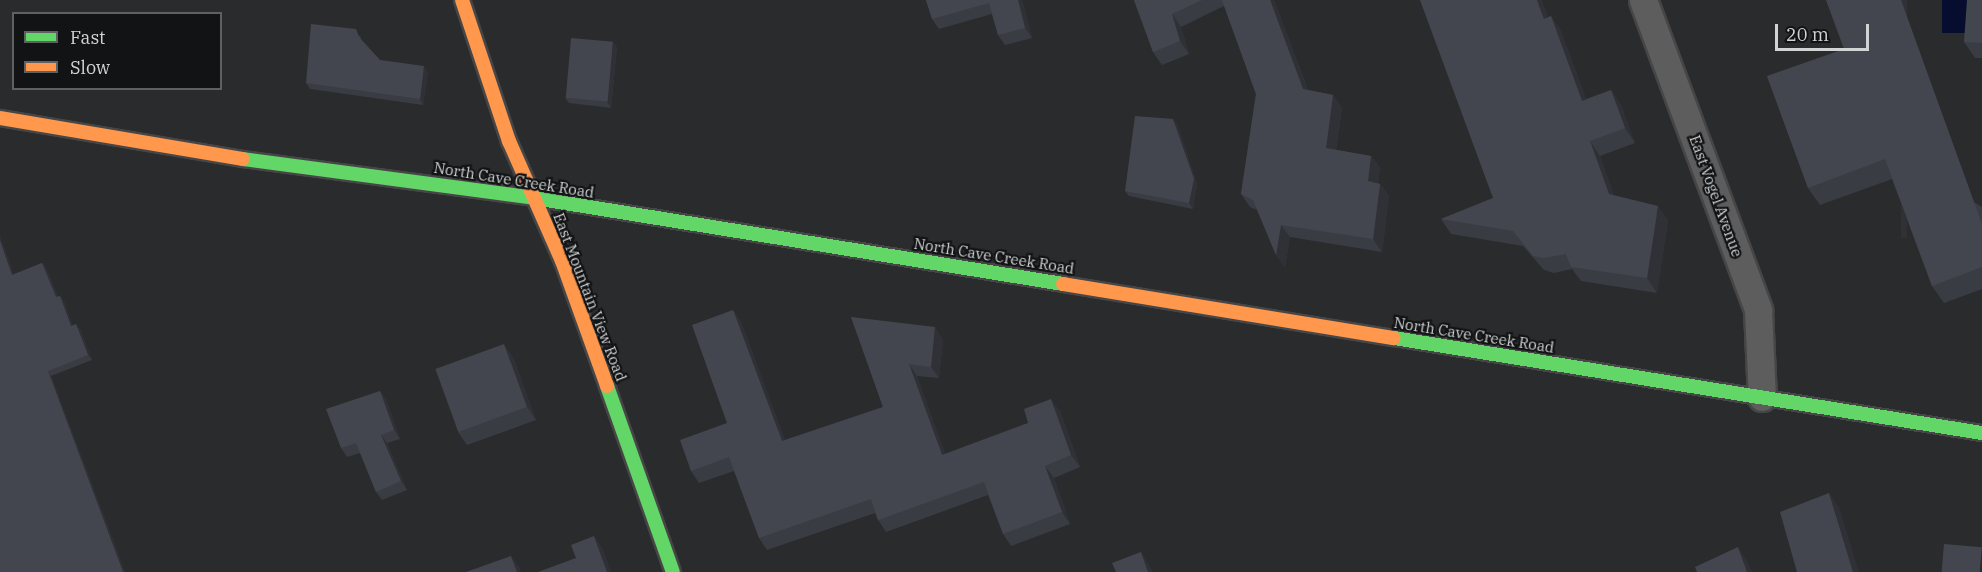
<!DOCTYPE html>
<html>
<head>
<meta charset="utf-8">
<style>
  body { margin:0 }
  #map { position:relative; width:1982px; height:572px; overflow:hidden; background:#2a2b2d; font-family:"IBM Plex Serif",serif }
  div>[style] { position:absolute }
  .water>* { inset:0; background:#070d2e; transform-origin:0 0 }
  .roads { filter:drop-shadow(2px 0 #464647) drop-shadow(-2px 0 #464647) drop-shadow(0 2px #464647) drop-shadow(0 -2px #464647) }
  .street>* { height:27px; margin:-13.5px; padding:0 13.5px; transform-origin:13.5px; border-radius:13.5px; background:#5d5d5e }
  .fast>* { height:14px; margin:-7px; padding:0 7px; transform-origin:7px; border-radius:7px; background:#63d668 }
  .slow>* { height:14px; margin:-7px; padding:0 7px; transform-origin:7px; border-radius:7px; background:#ff974d }
  .wall>* { inset:0; background:#3a3c44 }
  .shaded-wall>* { inset:0; background:#303137; transform-origin:0 0 }
  .building>* { inset:0; background:#44464f; transform-origin:0 0 }
  span { translate:-50% -50%; white-space:nowrap; text-align:center; line-height:1.15; -webkit-text-stroke:4.5px #121314; paint-order:stroke }
  .street-label { font-size:15px; color:#d2d3d5 }
  .legend { position:absolute; left:12px; top:12px; width:210px; height:78px; box-sizing:border-box; background:#121314; border:2px solid #5f6061; margin:0; padding:8px 10px; list-style:none; font-size:18px; color:#d2d3d5 }
  .legend li { display:flex; align-items:center; gap:12px; height:30px }
  .legend b { width:30px; border:2px solid #5f6061 }
  .scale { position:absolute; left:1775px; top:24px; width:94px; height:27px; box-sizing:border-box; border:3px solid #d2d3d5; border-top:0; padding-left:8px; font-size:18px; line-height:21px; white-space:nowrap; color:#d2d3d5; -webkit-text-stroke:4px #121314; paint-order:stroke }
</style>
</head>
<body>
<div id="map">
  <div class="water">
    <div style="left:1942px;top:0;width:27px;height:33px"></div>
  </div>
  <div class="roads">
    <div class="street">
      <div style="left:1643px;top:0;width:331px;rotate:69.6deg"></div>
      <div style="left:1758px;top:310px;width:87px;rotate:87.4deg"></div>
    </div>
    <div class="fast">
      <div style="left:243px;top:159px;width:294px;rotate:7.6deg"></div>
      <div style="left:534px;top:198px;width:536px;rotate:9.23deg"></div>
      <div style="left:1394px;top:338px;width:596px;rotate:9.18deg"></div>
      <div style="left:607px;top:386px;width:197px;rotate:70.5deg"></div>
    </div>
    <div class="slow">
      <div style="left:462px;top:0;width:149px;rotate:71.6deg"></div>
      <div style="left:509px;top:141px;width:131px;rotate:66.2deg"></div>
      <div style="left:562px;top:261px;width:133px;rotate:70.2deg"></div>
      <div style="left:0;top:118px;width:246px;rotate:9.6deg"></div>
      <div style="left:1063px;top:284px;width:335px;rotate:9.3deg"></div>
    </div>
  </div>
  <div class="wall">
    <div style="clip-path:polygon(926px 0,1022px 0,1032px 38px,1005px 45px,998px 35px,992px 14px,939px 29px,932px 19px)"></div>
    <div style="clip-path:polygon(1134px 0,1274px 0,1308px 90px,1333px 95px,1342px 108px,1336px 150px,1371px 156px,1380px 168px,1378px 183px,1380px 184px,1389px 196px,1382px 252px,1290px 237px,1285px 267px,1276px 255px,1257px 210px,1250px 207px,1241px 194px,1256px 94px,1224px 6px,1181px 27px,1189px 54px,1162px 65px,1153px 52px)"></div>
    <div style="clip-path:polygon(1982px 0,1982px 58px,1975px 58px,1964px 42px)"></div>
    <div style="clip-path:polygon(1551px 16px,1561px 31px,1586px 99px,1611px 90px,1621px 105px,1635px 143px,1600px 156px,1614px 196px,1668px 220px,1657px 293px,1581px 281px,1572px 269px,1554px 273px,1544px 270px,1523px 246px,1451px 234px,1441px 219px,1493px 198px,1548px 17px)"></div>
    <div style="clip-path:polygon(360px 35px,362px 41px,380px 60px,428px 72px,423px 105px,310px 89px,306px 83px)"></div>
    <div style="clip-path:polygon(617px 47px,611px 108px,569px 103px,565px 98px)"></div>
    <div style="clip-path:polygon(1767px 76px,1982px 207px,1982px 289px,1944px 303px,1932px 286px,1892px 179px,1820px 205px,1808px 188px)"></div>
    <div style="clip-path:polygon(1177px 124px,1197px 184px,1193px 209px,1129px 196px,1125px 191px)"></div>
    <div style="clip-path:polygon(42px 263px,46px 268px,58px 297px,60px 296px,64px 301px,72px 325px,80px 329px,92px 360px,51px 376px,125px 572px,0 572px,14px 274px)"></div>
    <div style="clip-path:polygon(733px 310px,741px 322px,785px 440px,883px 407px,851px 317px,943px 339px,939px 378px,917px 376px,945px 454px,1060px 411px,1080px 467px,1054px 478px,1070px 524px,1011px 546px,1003px 534px,988px 495px,886px 532px,878px 520px,875px 513px,767px 550px,759px 538px,734px 471px,699px 483px,691px 471px,727px 423px)"></div>
    <div style="clip-path:polygon(513px 357px,536px 420px,467px 445px,458px 432px)"></div>
    <div style="clip-path:polygon(380px 391px,386px 399px,400px 439px,387px 443px,407px 490px,382px 500px,376px 492px,360px 453px,347px 457px,341px 448px)"></div>
  </div>
  <div class="shaded-wall">
    <div style="clip-path:polygon(1018px 0,1022px 0,1032px 38px,1025px 28px)"></div>
    <div style="clip-path:polygon(1270px 0,1274px 0,1312px 102px,1303px 89px)"></div>
    <div style="clip-path:polygon(1537px 0,1542px 0,1554px 33px,1544px 19px)"></div>
    <div style="left:1901px;top:0;width:6px;height:238px"></div>
    <div style="clip-path:polygon(1172px 14px,1181px 27px,1189px 54px,1180px 41px)"></div>
    <div style="clip-path:polygon(1551px 16px,1561px 31px,1592px 115px,1582px 101px)"></div>
    <div style="clip-path:polygon(613px 42px,617px 47px,611px 108px,607px 102px)"></div>
    <div style="clip-path:polygon(424px 66px,428px 72px,423px 105px,420px 99px)"></div>
    <div style="clip-path:polygon(1611px 90px,1621px 105px,1635px 143px,1625px 128px)"></div>
    <div style="clip-path:polygon(1333px 95px,1342px 108px,1334px 161px,1326px 148px)"></div>
    <div style="clip-path:polygon(1173px 119px,1177px 124px,1197px 184px,1193px 209px,1189px 203px)"></div>
    <div style="clip-path:polygon(1590px 141px,1600px 156px,1619px 209px,1609px 194px)"></div>
    <div style="clip-path:polygon(1371px 156px,1380px 168px,1377px 194px,1368px 181px)"></div>
    <div style="clip-path:polygon(1380px 184px,1389px 196px,1382px 252px,1373px 239px)"></div>
    <div style="clip-path:polygon(1658px 206px,1668px 220px,1657px 293px,1647px 278px)"></div>
    <div style="clip-path:polygon(1281px 225px,1290px 237px,1285px 267px,1276px 255px)"></div>
    <div style="clip-path:polygon(0 235px,16px 280px,12px 275px,0 240px)"></div>
    <div style="clip-path:polygon(42px 263px,46px 268px,60px 303px,56px 297px)"></div>
    <div style="clip-path:polygon(60px 296px,64px 301px,75px 331px,71px 326px)"></div>
    <div style="clip-path:polygon(733px 310px,741px 322px,790px 453px,782px 441px)"></div>
    <div style="clip-path:polygon(76px 324px,80px 329px,92px 360px,88px 355px)"></div>
    <div style="clip-path:polygon(935px 327px,943px 339px,939px 378px,931px 367px)"></div>
    <div style="clip-path:polygon(504px 344px,513px 357px,536px 420px,527px 407px)"></div>
    <div style="clip-path:polygon(909px 364px,917px 376px,950px 467px,942px 455px)"></div>
    <div style="clip-path:polygon(48px 371px,51px 376px,125px 572px,123px 572px)"></div>
    <div style="clip-path:polygon(380px 391px,386px 399px,400px 439px,394px 430px)"></div>
    <div style="clip-path:polygon(1051px 399px,1060px 411px,1080px 467px,1071px 455px)"></div>
    <div style="clip-path:polygon(381px 435px,387px 443px,407px 490px,401px 481px)"></div>
    <div style="clip-path:polygon(1045px 466px,1054px 478px,1070px 524px,1062px 512px)"></div>
    <div style="clip-path:polygon(1829px 493px,1839px 507px,1859px 572px,1853px 572px)"></div>
    <div style="clip-path:polygon(594px 536px,603px 549px,611px 572px,607px 572px)"></div>
    <div style="clip-path:polygon(1738px 547px,1747px 561px,1752px 572px,1747px 572px)"></div>
    <div style="clip-path:polygon(1141px 552px,1150px 566px,1153px 572px,1148px 572px)"></div>
    <div style="clip-path:polygon(511px 556px,520px 568px,521px 572px,517px 572px)"></div>
  </div>
  <div class="building">
    <div style="clip-path:polygon(926px 0,1018px 0,1025px 28px,998px 35px,989px 3px,932px 19px)"></div>
    <div style="clip-path:polygon(1134px 0,1202px 0,1172px 14px,1180px 41px,1153px 52px)"></div>
    <div style="clip-path:polygon(1222px 0,1270px 0,1303px 89px,1333px 95px,1326px 148px,1371px 156px,1368px 181px,1380px 184px,1373px 239px,1281px 225px,1276px 255px,1253px 200px,1241px 194px,1256px 94px)"></div>
    <div style="clip-path:polygon(1420px 0,1537px 0,1544px 19px,1551px 16px,1582px 101px,1611px 90px,1625px 128px,1590px 141px,1609px 194px,1658px 206px,1647px 278px,1571px 267px,1566px 254px,1544px 258px,1533px 256px,1513px 231px,1441px 219px,1493px 198px)"></div>
    <div style="clip-path:polygon(1826px 0,1901px 0,1982px 224px,1982px 267px,1932px 286px,1885px 159px,1808px 188px,1767px 76px,1844px 49px)"></div>
    <div style="clip-path:polygon(1967px 0,1982px 0,1982px 43px,1964px 42px)"></div>
    <div style="clip-path:polygon(311px 24px,356px 29px,359px 37px,380px 60px,424px 66px,420px 99px,306px 83px)"></div>
    <div style="left:571px;top:38px;width:42px;height:60px;rotate:5deg"></div>
    <div style="clip-path:polygon(1135px 116px,1173px 119px,1194px 179px,1189px 203px,1125px 191px)"></div>
    <div style="clip-path:polygon(0 240px,12px 275px,42px 263px,56px 297px,60px 296px,71px 326px,76px 324px,88px 355px,48px 371px,123px 572px,0 572px)"></div>
    <div style="clip-path:polygon(733px 310px,782px 441px,883px 407px,851px 317px,935px 327px,931px 367px,909px 364px,942px 455px,1028px 423px,1024px 409px,1051px 399px,1071px 455px,1045px 466px,1062px 512px,1003px 534px,984px 482px,878px 520px,871px 499px,759px 538px,729px 457px,691px 471px,680px 440px,727px 423px,692px 325px)"></div>
    <div style="left:504px;top:344px;width:67px;height:73px;rotate:70deg"></div>
    <div style="clip-path:polygon(380px 391px,394px 430px,381px 435px,401px 481px,376px 492px,356px 443px,341px 448px,326px 409px)"></div>
    <div style="clip-path:polygon(1829px 493px,1853px 572px,1797px 572px,1780px 512px)"></div>
    <div style="clip-path:polygon(594px 536px,607px 572px,538px 572px,576px 558px,571px 545px)"></div>
    <div style="left:1944px;top:544px;width:38px;height:28px;rotate:5deg"></div>
    <div style="clip-path:polygon(1738px 547px,1747px 572px,1697px 572px,1695px 567px)"></div>
    <div style="clip-path:polygon(1141px 552px,1148px 572px,1116px 572px,1112px 563px)"></div>
    <div style="clip-path:polygon(511px 556px,517px 572px,466px 572px)"></div>
  </div>
  <div class="street-label">
    <span style="left:514px;top:180px;rotate:9deg">North Cave Creek Road</span>
    <span style="left:1716px;top:196px;rotate:70deg">East Vogel Avenue</span>
    <span style="left:994px;top:256px;rotate:9deg">North Cave Creek Road</span>
    <span style="left:590px;top:297px;rotate:69deg">East Mountain View Road</span>
    <span style="left:1474px;top:335px;rotate:9deg">North Cave Creek Road</span>
  </div>
  <ul class="legend">
  <li><b style="height:8px;background:#63d668"></b>Fast</li>
  <li><b style="height:8px;background:#ff974d"></b>Slow</li>
  </ul>
  <div class="scale">20 m</div>
</div>
</body>
</html>
